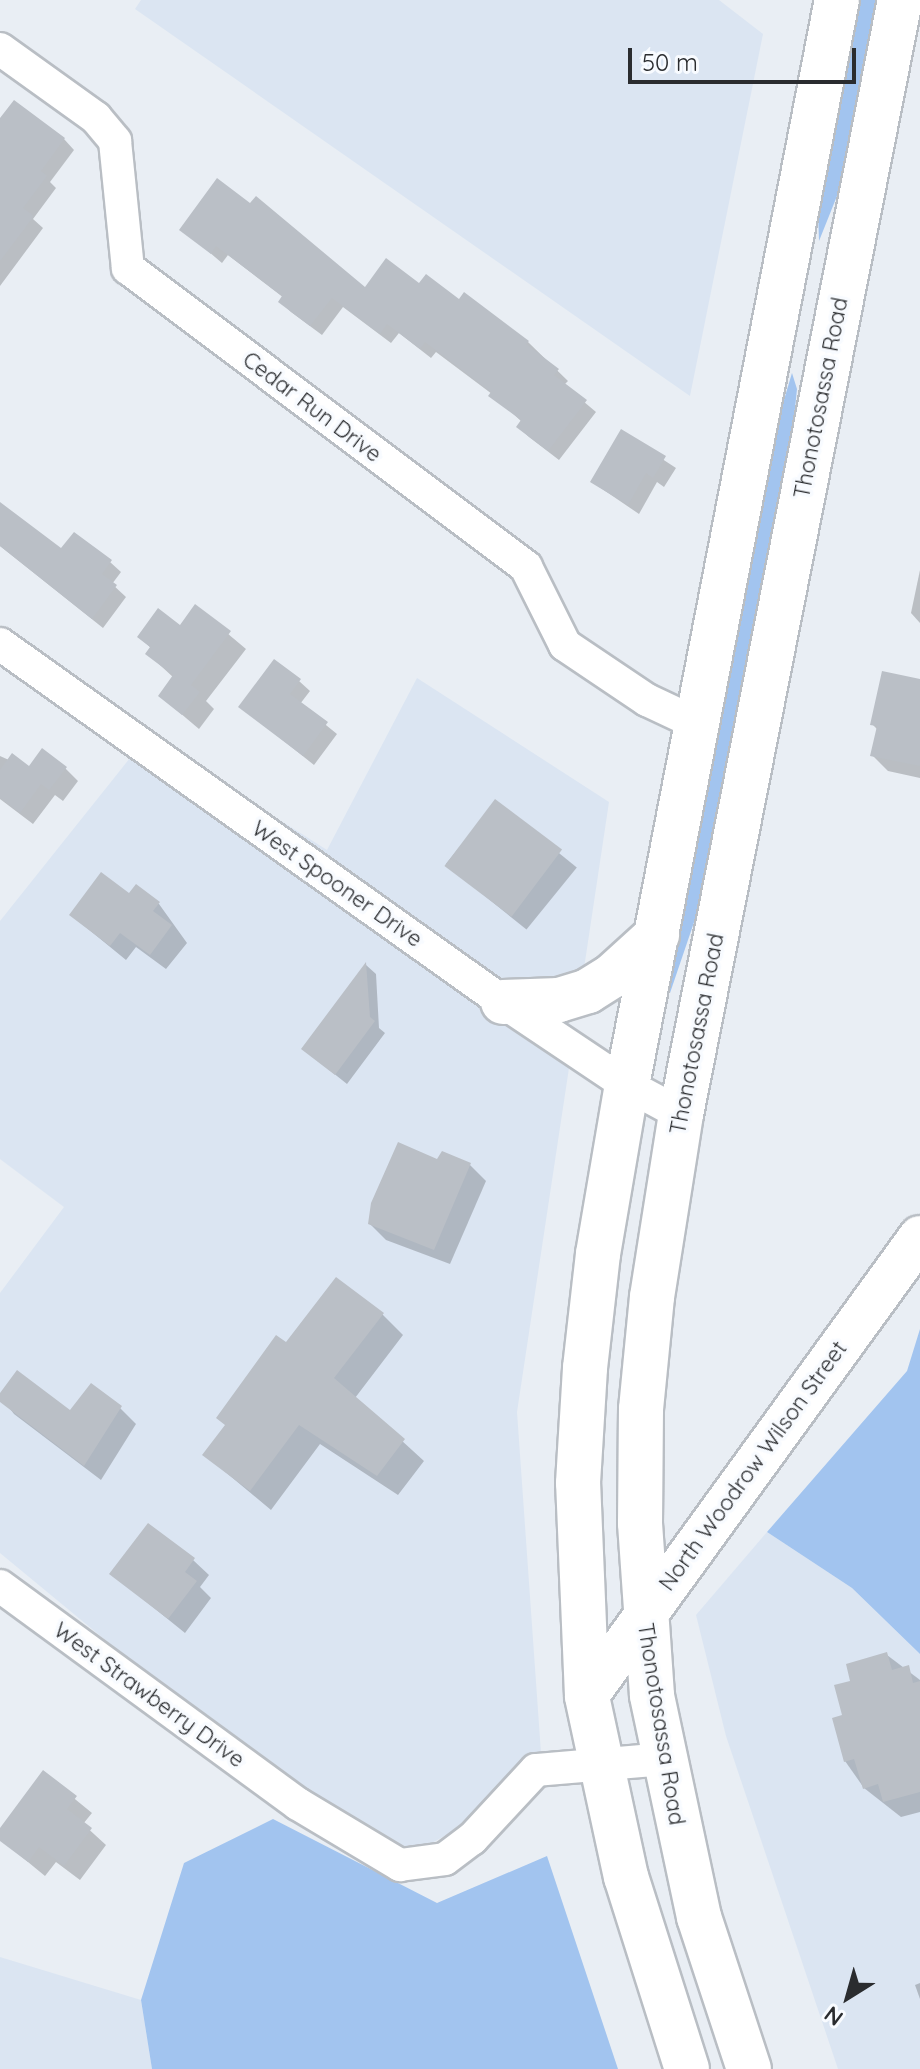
<!DOCTYPE html>
<html>
<head>
<meta charset="utf-8">
<style>
  body { margin:0 }
  #map { position:relative; width:920px; height:2069px; overflow:hidden; background:#e9eef4; font-family:Quicksand,sans-serif }
  div>[style] { position:absolute }
  .built>* { inset:0; background:#dbe5f2 }
  .green>* { inset:0; background:#a2c4ef }
  .shadow>* { inset:0; background:#0003; transform-origin:0 0 }
  .building>* { inset:0; background:#babfc6; transform-origin:0 0 }
  .roads { filter:drop-shadow(2px 0 #b9bec4) drop-shadow(-2px 0 #b9bec4) drop-shadow(0 2px #b9bec4) drop-shadow(0 -2px #b9bec4) }
  .minor>* { height:32px; margin:-16px; padding:0 16px; transform-origin:16px; border-radius:16px; background:#fff }
  .tertiary>* { height:42px; margin:-21px; padding:0 21px; transform-origin:21px; border-radius:21px; background:#fff }
  .secondary>* { height:44px; margin:-22px; padding:0 22px; transform-origin:22px; border-radius:22px; background:#fff }
  span { translate:-50% -50%; white-space:nowrap; text-align:center; line-height:1.15; -webkit-text-stroke:7px #f8fbff; paint-order:stroke }
  .street-label { font-size:22px; color:#2a2c2f }
  .north { position:absolute; left:808px; top:1957px; width:80px; height:80px; -webkit-text-stroke:6px #f8fbff; paint-order:stroke; rotate:217deg; font-size:22px; font-weight:700; line-height:32px; text-align:center; color:#2a2c2f }
  .north::after { content:''; display:block; margin:auto; width:28px; height:36px; background:#2a2c2f; clip-path:polygon(50% 0,100% 100%,50% 72%,0 100%) }
  .scale { position:absolute; left:628px; top:48px; width:228px; height:36px; box-sizing:border-box; border:4px solid #2a2c2f; border-top:0; padding-left:10px; font-size:24px; line-height:28px; white-space:nowrap; color:#2a2c2f; -webkit-text-stroke:6px #f8fbff; paint-order:stroke }
</style>
</head>
<body>
<div id="map">
  <div class="built">
    <div style="clip-path:polygon(141px 0,719px 0,763px 34px,690px 396px,135px 9px)"></div>
    <div style="clip-path:polygon(417px 678px,609px 802px,583px 975px,510px 985px,264px 810px,327px 850px)"></div>
    <div style="clip-path:polygon(130px 758px,486px 1012px,486px 1020px,497px 1020px,569px 1068px,517px 1412px,541px 1753px,525px 1759px,462px 1826px,423px 1848px,405px 1848px,309px 1790px,115px 1648px,0 1553px,0 1293px,64px 1207px,0 1159px,0 921px)"></div>
    <div style="clip-path:polygon(767px 1532px,852px 1588px,920px 1654px,920px 2069px,838px 2069px,726px 1736px,696px 1615px)"></div>
    <div style="clip-path:polygon(0 1957px,141px 2000px,152px 2069px,0 2069px)"></div>
  </div>
  <div class="green">
    <div style="clip-path:polygon(852px 0,877px 0,843px 181px,819px 241px,817px 178px)"></div>
    <div style="clip-path:polygon(792px 373px,797px 389px,790px 457px,707px 884px,670px 993px,666px 991px,763px 470px)"></div>
    <div style="clip-path:polygon(920px 1329px,920px 1654px,852px 1588px,767px 1532px,907px 1371px)"></div>
    <div style="clip-path:polygon(273px 1819px,437px 1903px,547px 1856px,618px 2069px,152px 2069px,141px 2000px,184px 1863px)"></div>
  </div>
  <div class="shadow">
    <div style="clip-path:polygon(0 121px,64px 139px,74px 150px,50px 182px,56px 188px,33px 219px,43px 228px,0 286px)"></div>
    <div style="clip-path:polygon(182px 229px,365px 290px,419px 286px,459px 301px,528px 342px,568px 381px,564px 385px,596px 412px,559px 460px,529px 437px,518px 427px,522px 422px,492px 394px,436px 352px,431px 358px,399px 333px,391px 343px,343px 307px,322px 335px,291px 312px,281px 302px,284px 298px,228px 255px,222px 263px)"></div>
    <div style="clip-path:polygon(621px 432px,676px 468px,664px 487px,657px 482px,639px 514px,592px 482px)"></div>
    <div style="clip-path:polygon(0 505px,61px 551px,110px 562px,121px 572px,112px 584px,126px 597px,103px 628px,0 546px)"></div>
    <div style="clip-path:polygon(920px 570px,920px 623px,911px 613px)"></div>
    <div style="clip-path:polygon(196px 607px,246px 649px,206px 701px,214px 709px,199px 729px,160px 696px,174px 678px,147px 653px,151px 648px,139px 637px,181px 628px)"></div>
    <div style="clip-path:polygon(299px 681px,310px 691px,300px 704px,337px 734px,314px 765px,241px 707px)"></div>
    <div style="clip-path:polygon(920px 681px,920px 778px,888px 771px,873px 756px,878px 730px,872px 724px)"></div>
    <div style="clip-path:polygon(0 756px,29px 769px,65px 768px,78px 781px,63px 801px,55px 795px,33px 824px,0 799px)"></div>
    <div style="left:496px;top:802px;width:104px;height:80px;rotate:39deg"></div>
    <div style="clip-path:polygon(129px 895px,159px 904px,187px 943px,166px 969px,136px 947px,126px 960px,71px 915px)"></div>
    <div style="clip-path:polygon(366px 965px,376px 974px,379px 1028px,385px 1033px,347px 1084px,303px 1049px)"></div>
    <div style="clip-path:polygon(438px 1162px,470px 1165px,486px 1181px,450px 1264px,386px 1240px,370px 1224px)"></div>
    <div style="clip-path:polygon(382px 1314px,403px 1335px,355px 1398px,424px 1461px,398px 1495px,320px 1444px,271px 1510px,205px 1455px,287px 1345px)"></div>
    <div style="clip-path:polygon(0 1396px,71px 1412px,120px 1408px,136px 1424px,101px 1480px,14px 1414px)"></div>
    <div style="clip-path:polygon(193px 1560px,209px 1575px,200px 1587px,211px 1598px,185px 1633px,112px 1574px)"></div>
    <div style="clip-path:polygon(887px 1655px,920px 1680px,920px 1812px,901px 1817px,864px 1788px,845px 1761px,845px 1716px,853px 1682px)"></div>
    <div style="clip-path:polygon(43px 1773px,92px 1813px,83px 1824px,106px 1845px,80px 1880px,56px 1862px,45px 1876px,0 1839px,0 1831px)"></div>
    <div style="clip-path:polygon(920px 1983px,920px 1999px,915px 1985px)"></div>
  </div>
  <div class="building">
    <div style="clip-path:polygon(14px 100px,65px 138px,41px 171px,47px 176px,23px 208px,34px 216px,0 261px,0 118px)"></div>
    <div style="clip-path:polygon(217px 178px,250px 203px,256px 196px,365px 287px,386px 258px,419px 283px,426px 274px,459px 299px,464px 292px,529px 341px,526px 344px,559px 369px,554px 375px,587px 400px,548px 451px,516px 427px,521px 420px,488px 396px,491px 392px,425px 342px,420px 349px,387px 324px,380px 334px,332px 298px,310px 326px,278px 302px,282px 296px,216px 246px,211px 254px,179px 230px)"></div>
    <div style="clip-path:polygon(621px 429px,666px 456px,653px 478px,646px 473px,628px 505px,590px 482px)"></div>
    <div style="clip-path:polygon(0 502px,61px 548px,74px 532px,112px 560px,102px 574px,117px 585px,92px 619px,0 546px)"></div>
    <div style="clip-path:polygon(195px 604px,231px 631px,191px 685px,200px 692px,182px 715px,158px 696px,173px 675px,145px 654px,150px 647px,137px 637px,158px 608px,180px 625px)"></div>
    <div style="clip-path:polygon(274px 659px,301px 679px,290px 694px,328px 722px,303px 756px,238px 707px)"></div>
    <div style="clip-path:polygon(882px 671px,920px 679px,920px 766px,870px 756px,877px 726px,870px 725px)"></div>
    <div style="clip-path:polygon(42px 748px,67px 767px,49px 790px,41px 784px,20px 813px,0 798px,0 770px,12px 753px,29px 766px)"></div>
    <div style="left:495px;top:799px;width:84px;height:84px;rotate:37deg"></div>
    <div style="clip-path:polygon(101px 872px,129px 893px,136px 884px,160px 902px,153px 911px,172px 925px,150px 955px,120px 933px,110px 946px,69px 915px)"></div>
    <div style="clip-path:polygon(366px 962px,370px 1017px,375px 1021px,335px 1075px,301px 1049px)"></div>
    <div style="clip-path:polygon(398px 1142px,437px 1159px,442px 1151px,471px 1163px,434px 1250px,368px 1224px,371px 1203px)"></div>
    <div style="clip-path:polygon(336px 1277px,384px 1313px,334px 1378px,405px 1439px,377px 1476px,299px 1425px,250px 1491px,202px 1455px,225px 1425px,216px 1418px,276px 1335px,286px 1342px)"></div>
    <div style="clip-path:polygon(17px 1370px,70px 1410px,91px 1383px,122px 1406px,84px 1466px,0 1402px,0 1393px)"></div>
    <div style="clip-path:polygon(148px 1523px,195px 1558px,185px 1572px,197px 1581px,168px 1619px,109px 1574px)"></div>
    <div style="clip-path:polygon(887px 1652px,892px 1670px,909px 1665px,913px 1683px,920px 1681px,920px 1792px,883px 1802px,878px 1784px,863px 1789px,854px 1759px,844px 1762px,832px 1718px,842px 1715px,834px 1685px,850px 1681px,846px 1664px)"></div>
    <div style="clip-path:polygon(43px 1770px,77px 1796px,67px 1809px,92px 1828px,64px 1866px,39px 1847px,28px 1862px,0 1841px,0 1828px)"></div>
  </div>
  <div class="roads">
    <div class="minor">
      <div style="left:0;top:49px;width:118px;rotate:35.7deg"></div>
      <div style="left:96px;top:118px;width:30px;rotate:50deg"></div>
      <div style="left:115px;top:141px;width:128px;rotate:84.2deg"></div>
      <div style="left:128px;top:268px;width:498px;rotate:36.9deg"></div>
      <div style="left:526px;top:567px;width:87px;rotate:63.4deg"></div>
      <div style="left:565px;top:645px;width:99px;rotate:33.9deg"></div>
      <div style="left:647px;top:700px;width:54px;rotate:25.1deg"></div>
      <div style="left:0;top:644px;width:617px;rotate:35.44deg"></div>
      <div style="left:503px;top:1002px;width:149px;rotate:33.8deg"></div>
      <div style="left:627px;top:1085px;width:61px;rotate:28.2deg"></div>
      <div style="left:0;top:1586px;width:369px;rotate:36.2deg"></div>
      <div style="left:298px;top:1804px;width:119px;rotate:30.9deg"></div>
      <div style="left:400px;top:1865px;width:45px;rotate:-7.6deg"></div>
      <div style="left:445px;top:1859px;width:34px;rotate:-37deg"></div>
      <div style="left:472px;top:1839px;width:94px;rotate:-47.2deg"></div>
      <div style="left:536px;top:1770px;width:128px;rotate:-4.9deg"></div>
    </div>
    <div class="tertiary">
      <div style="left:587px;top:1696px;width:567px;rotate:-54.04deg"></div>
    </div>
    <div class="secondary">
      <div style="left:503px;top:1002px;width:56px;rotate:-2deg"></div>
      <div style="left:559px;top:1000px;width:30px;rotate:-17deg"></div>
      <div style="left:588px;top:991px;width:28px;rotate:-32deg"></div>
      <div style="left:612px;top:976px;width:61px;rotate:-42.3deg"></div>
      <div style="left:687px;top:2069px;width:201px;rotate:-107.6deg"></div>
      <div style="left:626px;top:1877px;width:185px;rotate:-102.2deg"></div>
      <div style="left:587px;top:1696px;width:213px;rotate:-92.4deg"></div>
      <div style="left:578px;top:1483px;width:115px;rotate:-86.5deg"></div>
      <div style="left:585px;top:1368px;width:115px;rotate:-83.5deg"></div>
      <div style="left:598px;top:1254px;width:171px;rotate:-80.3deg"></div>
      <div style="left:627px;top:1085px;width:1105px;rotate:-79.05deg"></div>
      <div style="left:749px;top:2069px;width:160px;rotate:-108.2deg"></div>
      <div style="left:699px;top:1917px;width:227px;rotate:-102deg"></div>
      <div style="left:652px;top:1695px;width:172px;rotate:-94deg"></div>
      <div style="left:640px;top:1523px;width:114px;rotate:-89.5deg"></div>
      <div style="left:641px;top:1409px;width:113px;rotate:-84.4deg"></div>
      <div style="left:652px;top:1297px;width:185px;rotate:-81deg"></div>
      <div style="left:681px;top:1114px;width:1135px;rotate:-78.88deg"></div>
    </div>
  </div>
  <div class="street-label">
    <span style="left:821px;top:398px;rotate:-79deg">Thonotosassa Road</span>
    <span style="left:312px;top:407px;rotate:37deg">Cedar Run Drive</span>
    <span style="left:337px;top:884px;rotate:35deg">West Spooner Drive</span>
    <span style="left:697px;top:1034px;rotate:-79deg">Thonotosassa Road</span>
    <span style="left:753px;top:1466px;rotate:-54deg">North Woodrow Wilson Street</span>
    <span style="left:149px;top:1695px;rotate:36deg">West Strawberry Drive</span>
    <span style="left:661px;top:1724px;rotate:81deg">Thonotosassa Road</span>
  </div>
  <div class="north">N</div>
  <div class="scale">50 m</div>
</div>
</body>
</html>
